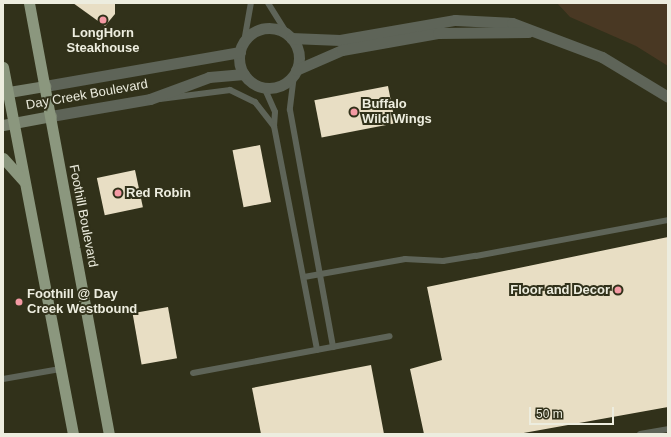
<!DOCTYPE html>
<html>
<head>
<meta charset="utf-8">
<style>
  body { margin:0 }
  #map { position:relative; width:671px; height:437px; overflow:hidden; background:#31311a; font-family:Helvetica,sans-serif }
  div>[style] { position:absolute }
  .green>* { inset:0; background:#493823 }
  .building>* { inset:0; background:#e8dec4; transform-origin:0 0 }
  .path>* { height:2px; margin-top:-1px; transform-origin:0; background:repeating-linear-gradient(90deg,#91917f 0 3px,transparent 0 6px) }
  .service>* { height:6px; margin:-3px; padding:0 3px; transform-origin:3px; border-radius:3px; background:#5e6458 }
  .tertiary>* { height:11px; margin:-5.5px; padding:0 5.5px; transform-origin:5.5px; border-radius:5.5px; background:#5e6458 }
  .tertiary>.ring { margin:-5.5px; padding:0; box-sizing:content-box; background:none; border:11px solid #5e6458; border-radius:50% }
  .secondary>* { height:11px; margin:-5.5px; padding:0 5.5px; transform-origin:5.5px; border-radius:5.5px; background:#78816e }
  .primary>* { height:11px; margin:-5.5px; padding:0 5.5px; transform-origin:5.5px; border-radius:5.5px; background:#8b977e }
  .dots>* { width:11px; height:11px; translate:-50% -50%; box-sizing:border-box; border:2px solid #31311a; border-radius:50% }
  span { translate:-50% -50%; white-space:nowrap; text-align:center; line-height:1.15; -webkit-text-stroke:4px #31311a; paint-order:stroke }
  .poi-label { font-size:13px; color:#ededdf; font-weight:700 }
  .left { translate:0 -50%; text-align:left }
  .right { translate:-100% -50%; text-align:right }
  .street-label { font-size:13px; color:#ededdf }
  .frame { position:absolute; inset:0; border:4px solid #ededdf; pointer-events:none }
  .scale { position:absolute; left:529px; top:407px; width:85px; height:18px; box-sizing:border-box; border:2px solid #ededdf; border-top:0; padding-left:5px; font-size:12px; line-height:14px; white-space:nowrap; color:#ededdf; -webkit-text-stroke:3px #31311a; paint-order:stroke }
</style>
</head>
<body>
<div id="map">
  <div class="green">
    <div style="clip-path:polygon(557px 3px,668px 3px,668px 66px,636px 46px,570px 17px)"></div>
  </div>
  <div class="building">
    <div style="clip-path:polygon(73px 3px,115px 3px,115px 14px,105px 26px)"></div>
    <div style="left:388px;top:86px;width:38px;height:75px;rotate:79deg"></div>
    <div style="left:260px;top:145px;width:58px;height:28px;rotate:79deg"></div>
    <div style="left:135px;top:170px;width:38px;height:39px;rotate:78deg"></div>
    <div style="clip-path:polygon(668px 237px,668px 407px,518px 434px,424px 434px,410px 369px,442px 360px,427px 287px)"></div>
    <div style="left:168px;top:307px;width:52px;height:36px;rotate:80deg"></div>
    <div style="clip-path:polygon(371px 365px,384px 434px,261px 434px,252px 388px)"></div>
  </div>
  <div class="path">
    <div style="left:3px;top:141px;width:1px"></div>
  </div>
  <div class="service">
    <div style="left:268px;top:3px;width:36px;rotate:58deg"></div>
    <div style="left:244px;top:42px;width:40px;rotate:-80deg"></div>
    <div style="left:294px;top:75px;width:35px;rotate:97deg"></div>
    <div style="left:290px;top:110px;width:241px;rotate:79.7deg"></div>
    <div style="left:264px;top:87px;width:27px;rotate:66deg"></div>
    <div style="left:275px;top:112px;width:14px;rotate:94deg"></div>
    <div style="left:160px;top:99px;width:71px;rotate:-7.3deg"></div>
    <div style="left:230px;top:90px;width:28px;rotate:26deg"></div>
    <div style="left:255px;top:102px;width:31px;rotate:52deg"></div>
    <div style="left:274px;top:126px;width:228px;rotate:79.1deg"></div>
    <div style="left:304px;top:277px;width:103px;rotate:-10.1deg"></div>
    <div style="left:405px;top:259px;width:38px;rotate:3deg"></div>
    <div style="left:443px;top:261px;width:33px;rotate:-9deg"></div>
    <div style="left:476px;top:256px;width:195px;rotate:-10.6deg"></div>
    <div style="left:193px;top:373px;width:200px;rotate:-10.6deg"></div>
    <div style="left:3px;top:379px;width:58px;rotate:-10deg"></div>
    <div style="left:640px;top:434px;width:28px;rotate:-10deg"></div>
  </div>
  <div class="tertiary">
    <div class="ring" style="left:239px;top:28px;width:49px;height:49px"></div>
    <div style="left:291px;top:38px;width:49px;rotate:2.3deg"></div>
    <div style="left:340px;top:40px;width:117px;rotate:-9.9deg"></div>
    <div style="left:455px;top:20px;width:57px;rotate:3deg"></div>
    <div style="left:512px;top:23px;width:96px;rotate:20.7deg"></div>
    <div style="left:602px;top:57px;width:77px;rotate:31.2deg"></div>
    <div style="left:296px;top:70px;width:50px;rotate:-23.5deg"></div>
    <div style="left:342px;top:50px;width:97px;rotate:-10deg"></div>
    <div style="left:438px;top:33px;width:90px;rotate:-0.6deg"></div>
    <div style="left:45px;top:86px;width:198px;rotate:-9.9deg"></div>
    <div style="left:51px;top:116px;width:100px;rotate:-9.7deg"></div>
    <div style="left:150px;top:99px;width:63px;rotate:-20.4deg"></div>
    <div style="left:209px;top:77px;width:35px;rotate:-5deg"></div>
  </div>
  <div class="secondary">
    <div style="left:3px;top:93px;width:43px;rotate:-9.5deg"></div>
    <div style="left:3px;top:125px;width:49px;rotate:-10.6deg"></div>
  </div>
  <div class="primary">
    <div style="left:29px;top:3px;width:438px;rotate:79.5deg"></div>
    <div style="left:3px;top:67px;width:374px;rotate:79.2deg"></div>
    <div style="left:3px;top:158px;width:31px;rotate:48deg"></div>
  </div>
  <div class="dots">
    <div style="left:103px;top:20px;background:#f49aa4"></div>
    <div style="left:354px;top:112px;background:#f49aa4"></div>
    <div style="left:118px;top:193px;background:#f49aa4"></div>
    <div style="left:618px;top:290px;background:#f49aa4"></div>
    <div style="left:19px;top:302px;background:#f49aa4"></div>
  </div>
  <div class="poi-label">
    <span style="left:103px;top:41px">LongHorn<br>Steakhouse</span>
    <span class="left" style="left:362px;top:112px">Buffalo<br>Wild Wings</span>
    <span class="left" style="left:126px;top:193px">Red Robin</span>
    <span class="right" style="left:610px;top:290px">Floor and Decor</span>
    <span class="left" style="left:27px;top:302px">Foothill @ Day<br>Creek Westbound</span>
  </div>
  <div class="street-label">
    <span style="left:87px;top:95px;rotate:-10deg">Day Creek Boulevard</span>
    <span style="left:83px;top:216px;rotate:79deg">Foothill Boulevard</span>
  </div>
  <div class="frame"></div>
  <div class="scale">50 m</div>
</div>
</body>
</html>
